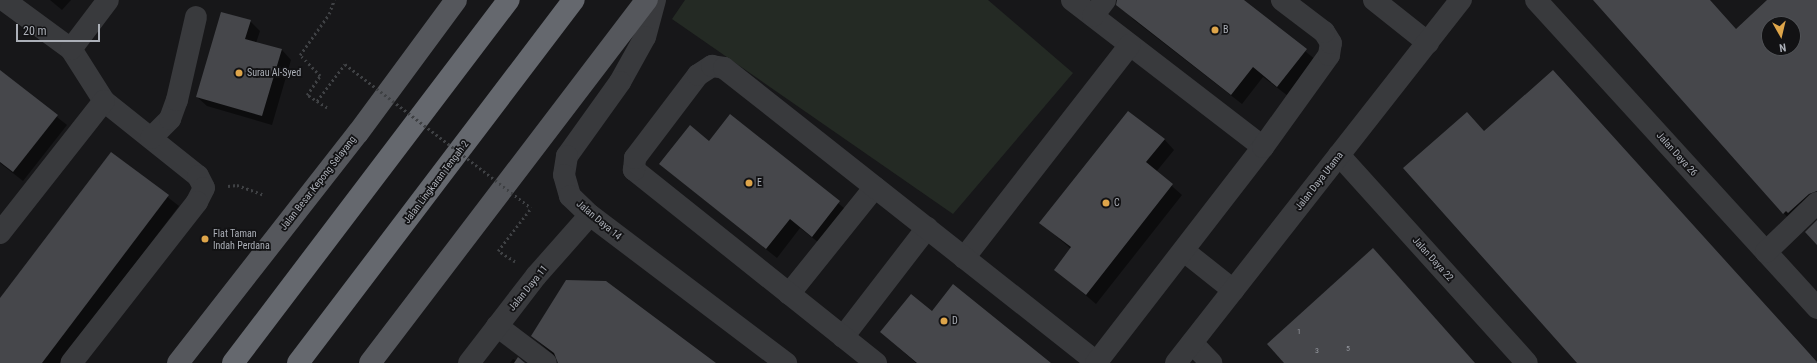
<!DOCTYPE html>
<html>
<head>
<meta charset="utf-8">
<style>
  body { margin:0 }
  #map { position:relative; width:1817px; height:363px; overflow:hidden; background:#171719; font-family:"Roboto Condensed",sans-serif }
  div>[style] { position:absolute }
  .green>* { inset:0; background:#242a24 }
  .shadow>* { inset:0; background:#0007 }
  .building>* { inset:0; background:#46474b }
  .path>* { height:2.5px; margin-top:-1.25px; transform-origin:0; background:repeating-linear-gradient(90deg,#3f4144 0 2px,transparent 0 5px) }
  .minor>* { height:22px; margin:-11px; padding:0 11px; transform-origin:11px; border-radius:11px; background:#393a3d }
  .major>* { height:22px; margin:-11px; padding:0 11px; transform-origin:11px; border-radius:11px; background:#55575c }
  .highway>* { height:22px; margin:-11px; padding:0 11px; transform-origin:11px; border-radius:11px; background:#65686e }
  .path-bridge>* { height:2.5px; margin-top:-1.25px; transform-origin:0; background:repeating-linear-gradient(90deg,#3f4144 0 2px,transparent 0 5px) }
  .dots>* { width:11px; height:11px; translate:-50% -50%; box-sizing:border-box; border:2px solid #121214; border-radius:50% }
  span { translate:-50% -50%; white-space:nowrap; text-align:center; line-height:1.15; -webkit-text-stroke:3.5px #121214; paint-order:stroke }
  .number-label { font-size:8px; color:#92959c }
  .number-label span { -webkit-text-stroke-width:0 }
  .poi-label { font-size:10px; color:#abafb7 }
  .left { translate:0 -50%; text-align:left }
  .street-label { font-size:10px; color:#abafb7 }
  .north { position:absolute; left:1761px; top:16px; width:40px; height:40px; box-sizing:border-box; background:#121214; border:1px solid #4f5155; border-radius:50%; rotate:172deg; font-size:11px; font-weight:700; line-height:16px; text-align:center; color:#abafb7 }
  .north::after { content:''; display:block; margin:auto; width:14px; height:18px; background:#dea54a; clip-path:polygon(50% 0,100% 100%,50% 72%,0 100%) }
  .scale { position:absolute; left:16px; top:24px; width:84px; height:18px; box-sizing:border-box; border:2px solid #abafb7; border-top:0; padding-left:5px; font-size:12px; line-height:14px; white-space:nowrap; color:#abafb7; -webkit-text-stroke:3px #121214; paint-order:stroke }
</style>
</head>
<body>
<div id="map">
  <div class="green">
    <div style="clip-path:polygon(685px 0,988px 0,1073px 73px,953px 214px,672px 19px)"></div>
  </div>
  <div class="shadow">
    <div style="clip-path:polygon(50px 0,71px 0,62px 10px)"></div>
    <div style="clip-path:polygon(1131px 0,1242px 0,1316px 60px,1288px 96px,1263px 77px,1242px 104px,1134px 20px,1124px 10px)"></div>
    <div style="clip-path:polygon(evenodd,1594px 0,1709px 0,1736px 30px,1769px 0,1817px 0,1817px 200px,1790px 220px,1594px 0,1769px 24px,1793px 24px,1793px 48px,1769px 48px,1769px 24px)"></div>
    <div style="clip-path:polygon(250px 21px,260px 31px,256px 43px,282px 50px,291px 60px,272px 125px,207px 106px,197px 97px)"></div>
    <div style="clip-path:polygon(0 72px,67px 125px,23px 181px,0 163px)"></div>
    <div style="clip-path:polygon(730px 116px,849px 212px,823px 246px,800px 228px,777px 258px,660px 164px,709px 142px)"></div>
    <div style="clip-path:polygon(1164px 139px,1174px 150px,1156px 172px,1182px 195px,1096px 304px,1055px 269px,1071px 249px,1041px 223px)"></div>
    <div style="clip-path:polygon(111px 153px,179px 206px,60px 363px,0 363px,0 300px)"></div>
    <div style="clip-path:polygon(881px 332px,1049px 363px,916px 363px)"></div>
    <div style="clip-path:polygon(532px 336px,715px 363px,558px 363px,558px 359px)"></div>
    <div style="clip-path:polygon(513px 359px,517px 361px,524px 363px,510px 363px)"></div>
  </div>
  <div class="building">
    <div style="clip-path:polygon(1117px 0,1244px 0,1307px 49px,1277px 87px,1253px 67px,1231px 95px,1116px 5px)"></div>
    <div style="clip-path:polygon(evenodd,1593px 0,1710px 0,1736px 29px,1767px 0,1817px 0,1817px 191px,1809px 194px,1788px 213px,1786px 211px,1783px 214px,1593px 0,1769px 24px,1793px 24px,1793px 48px,1769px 48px,1769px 24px)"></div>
    <div style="clip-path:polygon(221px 12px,251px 20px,245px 39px,282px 49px,262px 116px,196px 97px)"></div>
    <div style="clip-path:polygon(0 70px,58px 115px,13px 172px,0 162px)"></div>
    <div style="clip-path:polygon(1553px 70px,1817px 362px,1817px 363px,1577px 363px,1403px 168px,1467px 112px,1484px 131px)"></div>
    <div style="clip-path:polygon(1128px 111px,1165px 139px,1146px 162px,1173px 184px,1086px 295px,1054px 270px,1071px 247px,1039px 223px)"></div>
    <div style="clip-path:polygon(730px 114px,840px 201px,812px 237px,790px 219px,766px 249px,659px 164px,690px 125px,709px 141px)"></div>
    <div style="clip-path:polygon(111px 152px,169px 195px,42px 363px,0 363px,0 298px)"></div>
    <div style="clip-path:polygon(1817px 220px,1817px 245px,1805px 232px)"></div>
    <div style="clip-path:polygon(1373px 248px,1390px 267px,1475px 363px,1284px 363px,1267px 344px)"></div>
    <div style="clip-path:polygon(566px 280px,606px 281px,716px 363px,558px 363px,554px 353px,531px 336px)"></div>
    <div style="clip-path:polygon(953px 284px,1051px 363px,917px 363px,880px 332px,911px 294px,932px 311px)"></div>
    <div style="clip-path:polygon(518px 357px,525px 363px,514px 363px)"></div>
  </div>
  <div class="path">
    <div style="left:317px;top:101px;width:46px;rotate:-52.9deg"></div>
    <div style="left:327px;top:108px;width:24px;rotate:-147deg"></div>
    <div style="left:307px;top:95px;width:23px;rotate:-56deg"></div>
    <div style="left:320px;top:76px;width:29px;rotate:-134deg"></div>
    <div style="left:300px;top:55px;width:50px;rotate:-54.7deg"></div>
    <div style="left:329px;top:14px;width:15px;rotate:-70deg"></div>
    <div style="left:228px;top:186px;width:9px;rotate:-6deg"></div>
    <div style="left:237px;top:185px;width:27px;rotate:20deg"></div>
    <div style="left:515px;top:262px;width:20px;rotate:-147deg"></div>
    <div style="left:498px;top:251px;width:54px;rotate:-52.5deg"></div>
  </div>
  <div class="minor">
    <div style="left:4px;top:0;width:83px;rotate:36.2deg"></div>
    <div style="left:71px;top:49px;width:62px;rotate:57.6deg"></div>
    <div style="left:104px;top:101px;width:120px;rotate:38.6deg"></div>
    <div style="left:198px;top:176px;width:13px;rotate:63deg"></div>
    <div style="left:204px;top:188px;width:16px;rotate:117deg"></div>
    <div style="left:197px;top:202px;width:204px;rotate:128deg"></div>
    <div style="left:655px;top:0;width:38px;rotate:105deg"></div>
    <div style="left:645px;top:37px;width:51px;rotate:119.1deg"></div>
    <div style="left:620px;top:82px;width:91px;rotate:125.6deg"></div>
    <div style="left:567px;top:156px;width:19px;rotate:99deg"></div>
    <div style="left:564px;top:175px;width:22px;rotate:74deg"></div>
    <div style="left:570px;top:196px;width:28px;rotate:44deg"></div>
    <div style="left:590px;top:215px;width:246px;rotate:37.1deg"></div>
    <div style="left:1072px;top:0;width:241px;rotate:37.6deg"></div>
    <div style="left:1374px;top:0;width:69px;rotate:38.5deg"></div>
    <div style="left:1536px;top:0;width:417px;rotate:47.6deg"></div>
    <div style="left:1093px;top:16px;width:20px;rotate:-53deg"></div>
    <div style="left:71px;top:49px;width:61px;rotate:-52.9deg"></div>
    <div style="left:151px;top:138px;width:27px;rotate:-45deg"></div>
    <div style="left:170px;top:119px;width:20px;rotate:-70deg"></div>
    <div style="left:177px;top:100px;width:85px;rotate:-77.1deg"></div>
    <div style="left:1339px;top:155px;width:280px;rotate:47.9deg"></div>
    <div style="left:0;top:233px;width:168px;rotate:-51.8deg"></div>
    <div style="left:1184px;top:251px;width:63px;rotate:38.5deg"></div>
    <div style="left:1766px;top:252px;width:71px;rotate:-43.9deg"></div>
    <div style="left:964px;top:258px;width:270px;rotate:-52.1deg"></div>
    <div style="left:789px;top:294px;width:137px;rotate:-51.2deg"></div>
    <div style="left:497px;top:326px;width:61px;rotate:37.1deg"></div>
    <div style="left:843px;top:337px;width:138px;rotate:-52.4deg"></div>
    <div style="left:1192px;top:343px;width:28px;rotate:46deg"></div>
    <div style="left:469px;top:363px;width:110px;rotate:-52.4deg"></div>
    <div style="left:536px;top:276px;width:81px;rotate:-48.5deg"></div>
    <div style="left:876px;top:363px;width:310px;rotate:-141.4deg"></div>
    <div style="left:634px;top:170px;width:12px;rotate:-85deg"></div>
    <div style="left:635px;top:158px;width:104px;rotate:-52.8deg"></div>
    <div style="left:698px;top:75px;width:17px;rotate:-33deg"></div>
    <div style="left:712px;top:66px;width:12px;rotate:9deg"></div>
    <div style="left:724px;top:68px;width:474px;rotate:38.3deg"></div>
    <div style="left:1096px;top:363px;width:273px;rotate:-52.3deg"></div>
    <div style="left:1263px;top:147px;width:113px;rotate:-54.3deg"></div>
    <div style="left:1329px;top:55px;width:12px;rotate:-81deg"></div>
    <div style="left:1331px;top:43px;width:13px;rotate:-122deg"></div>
    <div style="left:1324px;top:32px;width:53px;rotate:-142.7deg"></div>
    <div style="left:1176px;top:363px;width:462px;rotate:-51.9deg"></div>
  </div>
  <div class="major">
    <div style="left:178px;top:363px;width:292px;rotate:-52deg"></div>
    <div style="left:358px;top:133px;width:165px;rotate:-53.6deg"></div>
    <div style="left:370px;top:363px;width:457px;rotate:-52.7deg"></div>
  </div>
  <div class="highway">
    <div style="left:233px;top:363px;width:456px;rotate:-52.8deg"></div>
    <div style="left:298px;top:363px;width:456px;rotate:-52.8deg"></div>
  </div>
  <div class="path-bridge">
    <div style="left:345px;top:64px;width:235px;rotate:37.7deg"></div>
  </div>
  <div class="dots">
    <div style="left:1215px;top:30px;background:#dea54a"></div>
    <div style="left:239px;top:73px;background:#dea54a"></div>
    <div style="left:749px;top:183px;background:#dea54a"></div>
    <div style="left:1106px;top:203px;background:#dea54a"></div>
    <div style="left:205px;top:239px;background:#dea54a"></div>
    <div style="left:944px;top:321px;background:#dea54a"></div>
  </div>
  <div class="number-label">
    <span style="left:1299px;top:332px">1</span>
    <span style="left:1348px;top:349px">5</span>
    <span style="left:1317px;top:351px">3</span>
  </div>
  <div class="poi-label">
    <span class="left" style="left:1223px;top:30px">B</span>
    <span class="left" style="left:247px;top:73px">Surau Al-Syed</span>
    <span class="left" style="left:757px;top:183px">E</span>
    <span class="left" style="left:1114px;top:203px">C</span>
    <span class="left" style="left:213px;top:239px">Flat Taman<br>Indah Perdana</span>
    <span class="left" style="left:952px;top:321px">D</span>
  </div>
  <div class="street-label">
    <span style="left:1677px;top:154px;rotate:48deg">Jalan Daya 26</span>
    <span style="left:1319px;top:181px;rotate:-52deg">Jalan Daya Utama</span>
    <span style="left:436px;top:182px;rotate:-53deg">Jalan Lingkaran Tengah 2</span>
    <span style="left:318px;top:183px;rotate:-52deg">Jalan Besar Kepong Selayang</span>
    <span style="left:599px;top:220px;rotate:40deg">Jalan Daya 14</span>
    <span style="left:1433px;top:259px;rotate:48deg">Jalan Daya 22</span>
    <span style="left:528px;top:288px;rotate:-51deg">Jalan Daya 11</span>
  </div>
  <div class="north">N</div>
  <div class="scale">20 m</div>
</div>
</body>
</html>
